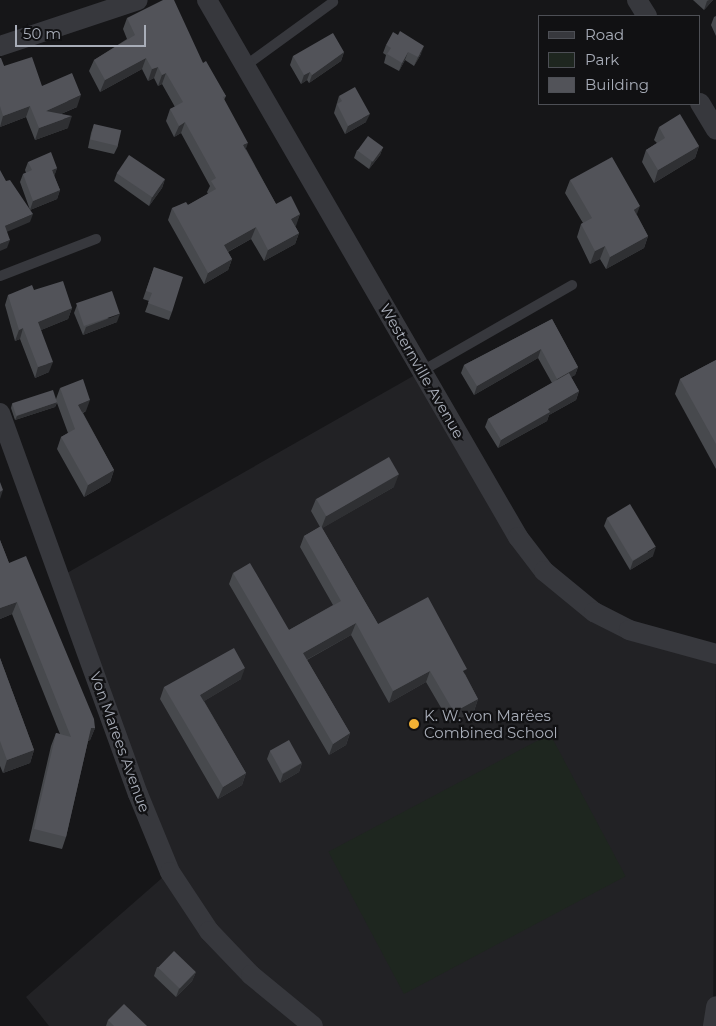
<!DOCTYPE html>
<html>
<head>
<meta charset="utf-8">
<style>
  body { margin:0 }
  #map { position:relative; width:716px; height:1026px; overflow:hidden; background:#161618; font-family:Montserrat,sans-serif }
  div>[style] { position:absolute }
  .built>* { inset:0; background:#222225 }
  .green>* { inset:0; background:#1e261f; transform-origin:0 0 }
  .service>* { height:10px; margin:-5px; padding:0 5px; transform-origin:5px; border-radius:5px; background:#37383d }
  .minor>* { height:20px; margin:-10px; padding:0 10px; transform-origin:10px; border-radius:10px; background:#37383d }
  .wall>* { inset:0; background:#47494d }
  .shaded-wall>* { inset:0; background:#2f3033 }
  .building>* { inset:0; background:#525359; transform-origin:0 0 }
  .dots>* { width:14px; height:14px; translate:-50% -50%; box-sizing:border-box; border:2px solid #111113; border-radius:50% }
  span { translate:-50% -50%; white-space:nowrap; text-align:center; line-height:1.15; -webkit-text-stroke:4.5px #111113; paint-order:stroke }
  .street-label { font-size:15px; color:#a8adb8 }
  .poi-label { font-size:15px; color:#a8adb8 }
  .left { translate:0 -50%; text-align:left }
  .legend { position:absolute; left:538px; top:15px; width:162px; height:90px; box-sizing:border-box; background:#111113; border:1px solid #4d4f55; margin:0; padding:6px 9px; list-style:none; font-size:15px; color:#a8adb8 }
  .legend li { display:flex; align-items:center; gap:10px; height:25px }
  .legend b { width:25px; border:1px solid #4d4f55 }
  .scale { position:absolute; left:15px; top:25px; width:131px; height:22px; box-sizing:border-box; border:2px solid #a8adb8; border-top:0; padding-left:6px; font-size:15px; line-height:18px; white-space:nowrap; color:#a8adb8; -webkit-text-stroke:4px #111113; paint-order:stroke }
</style>
</head>
<body>
<div id="map">
  <div class="built">
    <div style="clip-path:polygon(422px 371px,518px 537px,594px 612px,716px 654px,713px 1026px,49px 1026px,26px 997px,170px 871px,60px 577px)"></div>
  </div>
  <div class="green">
    <div style="left:550px;top:734px;width:161px;height:251px;rotate:62deg"></div>
  </div>
  <div class="service">
    <div style="left:245px;top:66px;width:109px;rotate:-36deg"></div>
    <div style="left:0;top:276px;width:103px;rotate:-21.1deg"></div>
    <div style="left:422px;top:371px;width:173px;rotate:-29.8deg"></div>
  </div>
  <div class="minor">
    <div style="left:207px;top:0;width:621px;rotate:59.92deg"></div>
    <div style="left:518px;top:537px;width:43px;rotate:52.6deg"></div>
    <div style="left:544px;top:571px;width:65px;rotate:39.4deg"></div>
    <div style="left:594px;top:612px;width:39px;rotate:27deg"></div>
    <div style="left:629px;top:630px;width:90px;rotate:15.4deg"></div>
    <div style="left:637px;top:0;width:19px;rotate:58deg"></div>
    <div style="left:0;top:46px;width:145px;rotate:-18.4deg"></div>
    <div style="left:700px;top:103px;width:31px;rotate:59deg"></div>
    <div style="left:0;top:413px;width:405px;rotate:70.1deg"></div>
    <div style="left:138px;top:794px;width:84px;rotate:67.7deg"></div>
    <div style="left:170px;top:872px;width:71px;rotate:56.5deg"></div>
    <div style="left:209px;top:931px;width:61px;rotate:46.3deg"></div>
    <div style="left:251px;top:975px;width:80px;rotate:39.4deg"></div>
    <div style="left:713px;top:1026px;width:20px;rotate:-81deg"></div>
  </div>
  <div class="wall">
    <div style="clip-path:polygon(693px 0,713px 0,704px 10px)"></div>
    <div style="clip-path:polygon(716px 16px,716px 36px,711px 25px,714px 17px)"></div>
    <div style="clip-path:polygon(127px 18px,203px 63px,226px 96px,224px 100px,246px 149px,276px 204px,300px 214px,295px 226px,299px 233px,295px 244px,264px 261px,251px 239px,228px 252px,232px 259px,228px 270px,204px 284px,168px 220px,172px 208px,188px 205px,208px 194px,207px 192px,210px 186px,181px 133px,174px 137px,166px 121px,170px 109px,175px 107px,162px 84px,158px 86px,154px 78px,148px 81px,142px 69px,100px 92px,89px 71px,94px 60px,127px 39px,123px 29px)"></div>
    <div style="clip-path:polygon(386px 45px,421px 54px,414px 66px,405px 60px,399px 71px,384px 63px,386px 55px,383px 53px)"></div>
    <div style="clip-path:polygon(344px 52px,341px 61px,309px 83px,307px 80px,301px 84px,290px 65px,293px 56px)"></div>
    <div style="clip-path:polygon(0 58px,4px 66px,42px 86px,77px 107px,61px 114px,68px 128px,35px 140px,26px 117px,0 127px)"></div>
    <div style="clip-path:polygon(339px 96px,366px 122px,345px 134px,334px 113px)"></div>
    <div style="clip-path:polygon(94px 124px,118px 146px,114px 154px,88px 148px,91px 133px)"></div>
    <div style="clip-path:polygon(659px 127px,699px 146px,695px 158px,654px 183px,642px 162px,646px 150px,657px 143px,654px 140px)"></div>
    <div style="clip-path:polygon(383px 147px,380px 155px,369px 169px,354px 158px,357px 150px)"></div>
    <div style="clip-path:polygon(28px 162px,57px 168px,54px 176px,60px 190px,57px 199px,30px 210px,20px 182px,23px 174px,26px 173px,25px 170px)"></div>
    <div style="clip-path:polygon(117px 173px,165px 179px,162px 188px,149px 206px,114px 181px)"></div>
    <div style="clip-path:polygon(570px 180px,637px 215px,648px 236px,644px 248px,606px 269px,600px 259px,590px 264px,577px 237px,581px 224px,583px 223px,565px 193px)"></div>
    <div style="clip-path:polygon(154px 267px,172px 312px,169px 320px,145px 312px,149px 301px,143px 299px)"></div>
    <div style="clip-path:polygon(34px 290px,72px 308px,68px 319px,41px 330px,49px 372px,35px 378px,20px 339px,15px 341px,5px 305px,8px 295px)"></div>
    <div style="clip-path:polygon(77px 305px,117px 322px,83px 335px,74px 313px)"></div>
    <div style="clip-path:polygon(552px 319px,578px 367px,575px 375px,571px 377px,579px 391px,576px 400px,549px 415px,547px 421px,498px 448px,485px 427px,488px 419px,552px 383px,538px 358px,474px 395px,461px 373px,464px 365px)"></div>
    <div style="clip-path:polygon(716px 360px,716px 469px,675px 394px,680px 379px)"></div>
    <div style="clip-path:polygon(60px 388px,86px 411px,83px 413px,114px 470px,110px 482px,84px 497px,57px 449px,61px 437px,68px 433px,57px 403px,55px 407px,15px 420px,11px 408px,12px 404px,56px 399px)"></div>
    <div style="clip-path:polygon(394px 487px,322px 528px,378px 624px,465px 674px,478px 699px,474px 711px,450px 723px,426px 682px,389px 703px,351px 635px,307px 660px,350px 733px,346px 745px,329px 755px,229px 584px,233px 573px,289px 630px,333px 605px,300px 547px,304px 536px,320px 527px,311px 511px,316px 499px)"></div>
    <div style="clip-path:polygon(607px 518px,653px 556px,630px 570px,604px 526px)"></div>
    <div style="clip-path:polygon(0 540px,9px 563px,95px 728px,90px 740px,88px 741px,66px 837px,62px 849px,29px 841px,51px 746px,56px 733px,60px 734px,12px 614px,0 619px)"></div>
    <div style="clip-path:polygon(0 658px,34px 750px,30px 763px,3px 773px,0 766px)"></div>
    <div style="clip-path:polygon(241px 679px,204px 701px,246px 773px,242px 785px,218px 799px,160px 699px,164px 687px)"></div>
    <div style="clip-path:polygon(270px 751px,302px 763px,299px 772px,280px 783px,267px 759px)"></div>
    <div style="clip-path:polygon(157px 967px,196px 972px,192px 981px,176px 997px,154px 976px)"></div>
    <div style="clip-path:polygon(108px 1020px,147px 1026px,106px 1026px)"></div>
  </div>
  <div class="shaded-wall">
    <div style="clip-path:polygon(709px 0,713px 0,704px 10px,707px 1px)"></div>
    <div style="clip-path:polygon(424px 46px,421px 54px,414px 66px,418px 57px)"></div>
    <div style="clip-path:polygon(344px 52px,341px 61px,309px 83px,312px 75px)"></div>
    <div style="clip-path:polygon(408px 52px,405px 60px,399px 71px,402px 63px)"></div>
    <div style="clip-path:polygon(146px 58px,142px 69px,100px 92px,105px 80px)"></div>
    <div style="clip-path:polygon(158px 67px,154px 78px,148px 81px,152px 69px)"></div>
    <div style="clip-path:polygon(310px 72px,307px 80px,301px 84px,304px 75px)"></div>
    <div style="clip-path:polygon(166px 73px,162px 84px,158px 86px,162px 75px)"></div>
    <div style="clip-path:polygon(81px 95px,77px 107px,42px 122px,46px 111px)"></div>
    <div style="clip-path:polygon(30px 106px,26px 117px,0 127px,3px 116px)"></div>
    <div style="clip-path:polygon(370px 114px,366px 122px,345px 134px,348px 126px)"></div>
    <div style="clip-path:polygon(72px 116px,68px 128px,35px 140px,39px 128px)"></div>
    <div style="clip-path:polygon(185px 122px,181px 133px,174px 137px,179px 126px)"></div>
    <div style="clip-path:polygon(248px 143px,244px 154px,243px 145px)"></div>
    <div style="clip-path:polygon(699px 146px,695px 158px,654px 183px,658px 170px)"></div>
    <div style="clip-path:polygon(383px 147px,380px 155px,369px 169px,372px 161px)"></div>
    <div style="clip-path:polygon(57px 168px,54px 177px,52px 170px)"></div>
    <div style="clip-path:polygon(165px 179px,162px 188px,149px 206px,152px 197px)"></div>
    <div style="clip-path:polygon(60px 190px,57px 199px,30px 210px,33px 201px)"></div>
    <div style="clip-path:polygon(640px 206px,635px 219px,634px 210px)"></div>
    <div style="clip-path:polygon(33px 214px,30px 222px,2px 234px,5px 226px)"></div>
    <div style="clip-path:polygon(300px 214px,296px 226px,287px 231px,291px 219px)"></div>
    <div style="clip-path:polygon(256px 227px,251px 239px,220px 256px,224px 245px)"></div>
    <div style="clip-path:polygon(299px 233px,295px 244px,264px 261px,268px 250px)"></div>
    <div style="clip-path:polygon(648px 236px,644px 248px,606px 269px,610px 257px)"></div>
    <div style="clip-path:polygon(10px 240px,7px 248px,0 251px,0 244px)"></div>
    <div style="clip-path:polygon(605px 246px,600px 259px,590px 264px,595px 251px)"></div>
    <div style="clip-path:polygon(232px 259px,228px 270px,204px 284px,208px 273px)"></div>
    <div style="clip-path:polygon(72px 308px,68px 319px,34px 333px,38px 322px)"></div>
    <div style="clip-path:polygon(120px 314px,117px 322px,83px 335px,86px 327px)"></div>
    <div style="clip-path:polygon(23px 328px,20px 339px,15px 341px,19px 330px)"></div>
    <div style="clip-path:polygon(541px 349px,538px 358px,474px 395px,477px 386px)"></div>
    <div style="clip-path:polygon(53px 362px,49px 372px,35px 378px,38px 367px)"></div>
    <div style="clip-path:polygon(578px 367px,575px 375px,554px 387px,557px 379px)"></div>
    <div style="clip-path:polygon(579px 391px,576px 400px,549px 415px,547px 421px,498px 448px,501px 440px,548px 409px)"></div>
    <div style="clip-path:polygon(90px 400px,86px 411px,74px 416px,78px 405px)"></div>
    <div style="clip-path:polygon(57px 402px,55px 407px,15px 420px,17px 416px)"></div>
    <div style="clip-path:polygon(114px 470px,110px 482px,84px 497px,88px 485px)"></div>
    <div style="clip-path:polygon(399px 474px,394px 487px,321px 529px,326px 516px)"></div>
    <div style="clip-path:polygon(3px 490px,0 499px,0 492px)"></div>
    <div style="clip-path:polygon(656px 547px,653px 556px,630px 570px,633px 561px)"></div>
    <div style="clip-path:polygon(17px 602px,12px 614px,0 619px,0 608px)"></div>
    <div style="clip-path:polygon(356px 623px,351px 635px,299px 664px,303px 653px)"></div>
    <div style="clip-path:polygon(245px 668px,241px 679px,196px 706px,200px 695px)"></div>
    <div style="clip-path:polygon(430px 671px,426px 682px,389px 703px,393px 691px)"></div>
    <div style="clip-path:polygon(478px 699px,474px 711px,450px 723px,454px 712px)"></div>
    <div style="clip-path:polygon(91px 728px,95px 728px,90px 740px,87px 741px)"></div>
    <div style="clip-path:polygon(350px 733px,346px 745px,329px 755px,333px 744px)"></div>
    <div style="clip-path:polygon(34px 750px,30px 763px,3px 773px,7px 760px)"></div>
    <div style="clip-path:polygon(302px 763px,299px 772px,280px 783px,283px 774px)"></div>
    <div style="clip-path:polygon(246px 773px,242px 785px,218px 799px,223px 787px)"></div>
    <div style="clip-path:polygon(196px 972px,192px 981px,176px 997px,179px 989px)"></div>
  </div>
  <div class="building">
    <div style="clip-path:polygon(163px 0,174px 0,203px 63px,206px 61px,226px 96px,223px 97px,248px 143px,243px 145px,276px 204px,291px 196px,300px 214px,291px 219px,299px 233px,268px 250px,256px 227px,224px 245px,232px 259px,208px 273px,172px 208px,186px 202px,188px 205px,216px 189px,211px 181px,216px 178px,185px 122px,179px 126px,170px 109px,183px 102px,166px 73px,162px 75px,158px 67px,152px 69px,146px 58px,105px 80px,94px 60px,135px 35px,127px 18px)"></div>
    <div style="clip-path:polygon(400px 31px,424px 46px,418px 57px,408px 52px,402px 63px,387px 54px,391px 48px,386px 45px,393px 32px,398px 35px)"></div>
    <div style="clip-path:polygon(333px 33px,344px 52px,312px 75px,310px 72px,304px 75px,293px 56px)"></div>
    <div style="clip-path:polygon(32px 57px,42px 86px,72px 73px,81px 95px,46px 111px,72px 116px,39px 128px,30px 106px,3px 116px,0 106px,0 58px,1px 58px,4px 66px)"></div>
    <div style="clip-path:polygon(355px 87px,370px 114px,348px 126px,337px 104px,342px 101px,339px 96px)"></div>
    <div style="clip-path:polygon(680px 114px,699px 146px,658px 170px,646px 150px,665px 138px,659px 127px)"></div>
    <div style="left:94px;top:124px;width:28px;height:16px;rotate:13deg"></div>
    <div style="left:368px;top:136px;width:19px;height:18px;rotate:36deg"></div>
    <div style="clip-path:polygon(51px 152px,57px 168px,52px 170px,60px 190px,33px 201px,23px 174px,32px 170px,28px 162px)"></div>
    <div style="left:129px;top:155px;width:43px;height:22px;rotate:34deg"></div>
    <div style="clip-path:polygon(612px 157px,640px 206px,634px 210px,648px 236px,610px 257px,605px 246px,595px 251px,581px 224px,592px 218px,570px 180px)"></div>
    <div style="clip-path:polygon(0 170px,6px 181px,10px 180px,33px 214px,5px 226px,10px 240px,0 244px)"></div>
    <div style="clip-path:polygon(154px 267px,183px 277px,172px 312px,148px 303px,152px 293px,146px 291px)"></div>
    <div style="clip-path:polygon(63px 281px,72px 308px,38px 322px,53px 362px,38px 367px,23px 328px,19px 330px,8px 295px,32px 285px,34px 290px)"></div>
    <div style="left:112px;top:291px;width:24px;height:38px;rotate:71deg"></div>
    <div style="clip-path:polygon(552px 319px,578px 367px,557px 379px,541px 349px,477px 386px,464px 365px)"></div>
    <div style="clip-path:polygon(716px 360px,716px 444px,680px 379px)"></div>
    <div style="clip-path:polygon(569px 373px,579px 391px,548px 409px,550px 412px,501px 440px,488px 419px)"></div>
    <div style="clip-path:polygon(83px 379px,90px 400px,78px 405px,114px 470px,88px 485px,61px 437px,75px 429px,60px 388px)"></div>
    <div style="left:53px;top:390px;width:13px;height:43px;rotate:72deg"></div>
    <div style="left:389px;top:457px;width:20px;height:84px;rotate:60deg"></div>
    <div style="clip-path:polygon(0 482px,3px 490px,0 492px)"></div>
    <div style="left:630px;top:504px;width:50px;height:27px;rotate:59deg"></div>
    <div style="clip-path:polygon(321px 526px,378px 624px,428px 597px,467px 669px,463px 671px,478px 699px,454px 712px,430px 671px,393px 691px,356px 623px,303px 653px,350px 733px,333px 744px,233px 573px,250px 563px,289px 630px,341px 601px,304px 536px)"></div>
    <div style="clip-path:polygon(0 540px,9px 563px,26px 556px,94px 719px,95px 728px,91px 728px,66px 837px,34px 829px,56px 733px,71px 737px,17px 602px,0 608px)"></div>
    <div style="clip-path:polygon(234px 648px,245px 668px,200px 695px,246px 773px,223px 787px,164px 687px)"></div>
    <div style="clip-path:polygon(0 658px,34px 750px,7px 760px,0 741px)"></div>
    <div style="left:289px;top:740px;width:26px;height:22px;rotate:61deg"></div>
    <div style="left:174px;top:951px;width:30px;height:23px;rotate:44deg"></div>
    <div style="clip-path:polygon(124px 1004px,147px 1026px,114px 1026px,108px 1020px)"></div>
  </div>
  <div class="dots">
    <div style="left:414px;top:724px;background:#f2b134"></div>
  </div>
  <div class="street-label">
    <span style="left:422px;top:371px;rotate:60deg">Westernville Avenue</span>
    <span style="left:120px;top:742px;rotate:70deg">Von Marees Avenue</span>
  </div>
  <div class="poi-label">
    <span class="left" style="left:424px;top:724px">K. W. von Marëes<br>Combined School</span>
  </div>
  <ul class="legend">
  <li><b style="height:6px;background:#37383d"></b>Road</li>
  <li><b style="height:14px;background:#1e261f"></b>Park</li>
  <li><b style="height:14px;background:#525359"></b>Building</li>
  </ul>
  <div class="scale">50 m</div>
</div>
</body>
</html>
